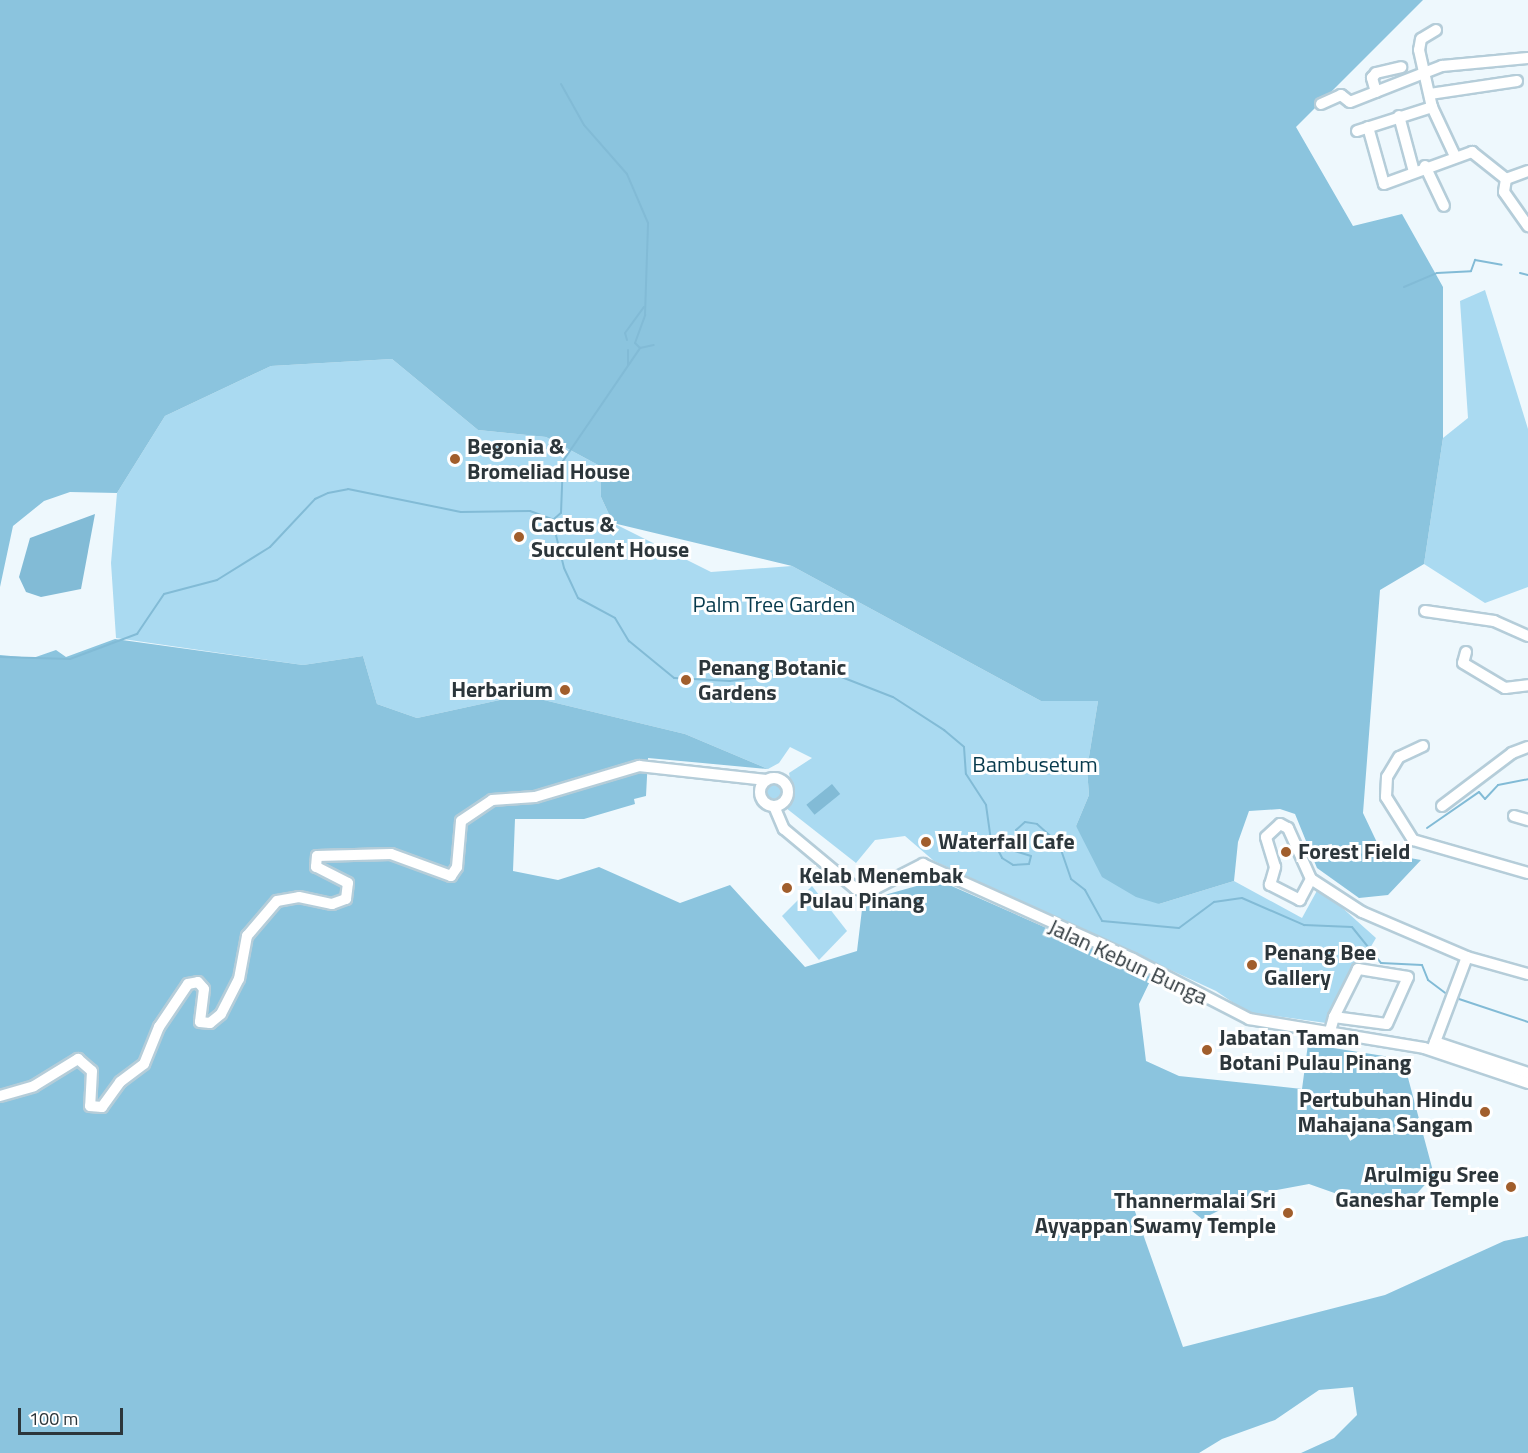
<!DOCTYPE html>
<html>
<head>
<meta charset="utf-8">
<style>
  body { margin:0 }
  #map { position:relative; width:1528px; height:1453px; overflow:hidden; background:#eef8fd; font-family:"Titillium Web",sans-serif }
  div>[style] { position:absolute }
  .green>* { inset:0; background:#aadaf1 }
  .round { border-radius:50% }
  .forest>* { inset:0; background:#8bc4de }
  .water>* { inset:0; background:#82bbd6; transform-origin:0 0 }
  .stream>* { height:2px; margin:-1px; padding:0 1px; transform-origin:1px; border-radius:1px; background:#82bbd6 }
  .roads { filter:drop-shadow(2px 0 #b5cdd9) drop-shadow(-2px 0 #b5cdd9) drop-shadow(0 2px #b5cdd9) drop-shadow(0 -2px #b5cdd9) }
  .minor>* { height:10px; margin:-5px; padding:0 5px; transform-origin:5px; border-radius:5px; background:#fff }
  .minor>.ring { margin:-5px; padding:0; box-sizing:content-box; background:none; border:10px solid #fff; border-radius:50% }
  .dots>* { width:16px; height:16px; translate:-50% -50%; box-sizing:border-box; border:3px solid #fff; border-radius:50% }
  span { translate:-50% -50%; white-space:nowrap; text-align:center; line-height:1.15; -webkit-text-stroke:6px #fff; paint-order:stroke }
  .poi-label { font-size:22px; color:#2c363b; font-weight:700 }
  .left { translate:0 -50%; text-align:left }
  .right { translate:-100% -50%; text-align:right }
  .park-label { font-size:22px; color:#073a4d }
  .street-label { font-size:22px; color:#2c363b }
  .scale { position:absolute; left:18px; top:1408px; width:105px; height:27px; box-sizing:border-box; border:3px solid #2c363b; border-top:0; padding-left:8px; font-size:18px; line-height:21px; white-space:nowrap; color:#2c363b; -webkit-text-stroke:4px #fff; paint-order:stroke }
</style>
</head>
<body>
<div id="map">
  <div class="green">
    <div style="clip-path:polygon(1485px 290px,1528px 429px,1528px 587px,1485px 603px,1424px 564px,1443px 438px,1468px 418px,1460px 301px)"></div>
    <div style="clip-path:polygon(392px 359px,478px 430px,546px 437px,600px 466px,601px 497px,613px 523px,711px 572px,792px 566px,1041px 701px,1098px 701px,1087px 769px,1089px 795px,1076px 826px,1159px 904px,1234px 881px,1302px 918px,1319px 887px,1376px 938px,1326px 1023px,1247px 1012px,1216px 991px,934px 861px,905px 836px,875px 840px,856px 863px,786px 808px,793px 795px,789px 773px,812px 758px,790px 747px,779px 763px,768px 769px,685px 734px,523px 695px,417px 718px,377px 704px,363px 656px,303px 665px,116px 638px,111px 563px,117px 493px,165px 416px,271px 366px)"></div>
    <div class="round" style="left:765px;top:783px;width:20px;height:20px"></div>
    <div style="clip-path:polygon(812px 886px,847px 931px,819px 960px,782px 916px)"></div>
  </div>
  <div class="forest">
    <div style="clip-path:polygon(0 0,1423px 0,1296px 127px,1353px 226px,1402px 214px,1443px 287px,1443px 438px,1424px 564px,1380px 590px,1363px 813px,1382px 853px,1421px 860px,1388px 895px,1359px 898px,1317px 868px,1295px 814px,1280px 809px,1249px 811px,1238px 842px,1234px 881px,1159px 904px,1136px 897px,1102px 877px,1076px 826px,1089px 795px,1087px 769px,1098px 701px,1041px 701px,792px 566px,613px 523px,601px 497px,600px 466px,546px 437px,478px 430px,392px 359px,271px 366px,165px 416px,117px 493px,70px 492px,44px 501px,13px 526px,0 587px)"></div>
    <div style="clip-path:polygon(115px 639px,303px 665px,363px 656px,377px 704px,417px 718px,523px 695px,685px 734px,768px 769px,648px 758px,646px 796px,634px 799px,635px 804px,584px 819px,515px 819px,513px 871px,558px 880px,599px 867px,680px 903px,730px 885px,805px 967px,857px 951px,863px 901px,938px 880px,1153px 975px,1139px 1004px,1146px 1061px,1179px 1076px,1302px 1089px,1308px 1044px,1403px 1059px,1434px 1175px,1409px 1202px,1357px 1201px,1309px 1184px,1250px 1195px,1202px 1219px,1177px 1199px,1132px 1203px,1183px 1347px,1385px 1295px,1504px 1241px,1528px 1236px,1528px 1453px,1301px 1453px,1334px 1438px,1357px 1415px,1353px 1387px,1319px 1390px,1275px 1420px,1222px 1439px,1199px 1453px,0 1453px,0 655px,33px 658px,56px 650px,66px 657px)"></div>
  </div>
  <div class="water">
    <div style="clip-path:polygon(95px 514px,81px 589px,41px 597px,26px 592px,19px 577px,30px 538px)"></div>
    <div style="left:832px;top:784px;width:13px;height:33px;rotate:51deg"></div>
  </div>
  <div class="stream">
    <div style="left:1520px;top:273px;width:8px;rotate:14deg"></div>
    <div style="left:1404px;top:287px;width:36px;rotate:-23deg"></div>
    <div style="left:1437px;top:273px;width:34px;rotate:-3deg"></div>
    <div style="left:1471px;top:271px;width:12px;rotate:-70deg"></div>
    <div style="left:1475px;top:260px;width:27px;rotate:10deg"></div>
    <div style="left:627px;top:340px;width:7px;rotate:-106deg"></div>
    <div style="left:625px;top:333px;width:32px;rotate:-54deg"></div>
    <div style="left:640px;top:348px;width:14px;rotate:-12deg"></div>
    <div style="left:628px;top:365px;width:15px;rotate:-90deg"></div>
    <div style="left:554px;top:519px;width:9px;rotate:-41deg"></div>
    <div style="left:561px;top:513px;width:52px;rotate:-87.8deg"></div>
    <div style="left:563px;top:461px;width:137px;rotate:-55.7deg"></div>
    <div style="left:640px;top:348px;width:7px;rotate:-135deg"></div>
    <div style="left:635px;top:343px;width:30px;rotate:-70deg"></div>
    <div style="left:645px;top:315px;width:92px;rotate:-88.1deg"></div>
    <div style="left:648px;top:223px;width:53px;rotate:-113.2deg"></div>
    <div style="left:627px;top:174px;width:65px;rotate:-131.3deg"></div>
    <div style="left:584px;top:125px;width:47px;rotate:-119.3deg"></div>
    <div style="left:0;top:657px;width:70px;rotate:1.6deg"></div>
    <div style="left:70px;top:659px;width:72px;rotate:-20.5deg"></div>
    <div style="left:137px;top:634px;width:48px;rotate:-56deg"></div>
    <div style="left:164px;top:594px;width:55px;rotate:-14.8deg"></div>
    <div style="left:217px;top:580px;width:62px;rotate:-31.9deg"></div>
    <div style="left:270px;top:547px;width:66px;rotate:-46.8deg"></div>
    <div style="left:315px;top:499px;width:14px;rotate:-25deg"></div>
    <div style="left:328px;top:493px;width:20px;rotate:-11deg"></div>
    <div style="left:348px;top:489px;width:115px;rotate:11.5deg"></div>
    <div style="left:461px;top:512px;width:69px;rotate:-0.8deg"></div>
    <div style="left:530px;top:511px;width:23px;rotate:20deg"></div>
    <div style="left:552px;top:519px;width:50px;rotate:76.2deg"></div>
    <div style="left:564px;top:568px;width:33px;rotate:65deg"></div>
    <div style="left:578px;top:598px;width:42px;rotate:28.4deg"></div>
    <div style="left:615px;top:618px;width:27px;rotate:59deg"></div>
    <div style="left:629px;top:641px;width:58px;rotate:39.4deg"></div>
    <div style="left:674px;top:678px;width:56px;rotate:3.1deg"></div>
    <div style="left:730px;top:681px;width:92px;rotate:-7.5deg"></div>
    <div style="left:821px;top:669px;width:77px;rotate:21.3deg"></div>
    <div style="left:893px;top:697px;width:61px;rotate:32.9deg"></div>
    <div style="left:944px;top:730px;width:26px;rotate:40deg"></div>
    <div style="left:964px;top:747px;width:27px;rotate:86deg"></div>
    <div style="left:966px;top:774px;width:37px;rotate:57deg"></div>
    <div style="left:986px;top:805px;width:30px;rotate:82deg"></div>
    <div style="left:990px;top:835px;width:26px;rotate:62deg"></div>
    <div style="left:1002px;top:858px;width:13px;rotate:32deg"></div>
    <div style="left:1013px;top:865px;width:16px;rotate:-4deg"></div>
    <div style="left:1029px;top:864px;width:8px;rotate:-76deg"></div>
    <div style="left:1031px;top:856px;width:17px;rotate:-163deg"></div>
    <div style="left:1015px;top:851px;width:21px;rotate:-87deg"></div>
    <div style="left:1016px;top:830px;width:12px;rotate:-42deg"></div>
    <div style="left:1025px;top:822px;width:12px;rotate:9deg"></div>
    <div style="left:1037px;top:824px;width:30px;rotate:42deg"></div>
    <div style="left:1059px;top:844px;width:37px;rotate:71deg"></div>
    <div style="left:1071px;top:879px;width:18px;rotate:38deg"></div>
    <div style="left:1085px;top:890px;width:35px;rotate:61deg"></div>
    <div style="left:1102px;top:921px;width:77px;rotate:5.2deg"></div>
    <div style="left:1179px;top:928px;width:44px;rotate:-36.6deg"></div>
    <div style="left:1214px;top:902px;width:28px;rotate:-8deg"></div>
    <div style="left:1242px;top:898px;width:68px;rotate:23.5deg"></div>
    <div style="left:1304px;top:925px;width:48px;rotate:2.4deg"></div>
    <div style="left:1352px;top:927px;width:46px;rotate:51.1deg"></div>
    <div style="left:1381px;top:963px;width:41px;rotate:2.8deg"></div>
    <div style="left:1422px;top:965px;width:16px;rotate:68deg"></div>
    <div style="left:1428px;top:980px;width:25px;rotate:37deg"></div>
    <div style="left:1427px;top:828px;width:63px;rotate:-34.7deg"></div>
    <div style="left:1479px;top:792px;width:9px;rotate:49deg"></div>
    <div style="left:1485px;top:799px;width:19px;rotate:-47deg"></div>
    <div style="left:1498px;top:785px;width:31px;rotate:-11deg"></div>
    <div style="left:1456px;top:998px;width:76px;rotate:18.4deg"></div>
  </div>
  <div class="roads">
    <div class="minor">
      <div style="left:1436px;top:30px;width:17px;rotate:149deg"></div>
      <div style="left:1421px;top:39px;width:11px;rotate:100deg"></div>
      <div style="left:1419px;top:50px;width:58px;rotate:77.2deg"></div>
      <div style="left:1432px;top:107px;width:52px;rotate:64.9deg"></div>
      <div style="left:1376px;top:92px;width:15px;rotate:-106deg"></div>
      <div style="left:1372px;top:78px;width:6px;rotate:-51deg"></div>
      <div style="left:1376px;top:73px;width:26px;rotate:-13deg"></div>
      <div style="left:1430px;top:94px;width:88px;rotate:-8.5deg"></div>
      <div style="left:1321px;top:104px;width:22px;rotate:-24deg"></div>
      <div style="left:1341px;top:95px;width:11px;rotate:38deg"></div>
      <div style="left:1350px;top:102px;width:99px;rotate:-21.4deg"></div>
      <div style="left:1442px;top:66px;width:86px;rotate:-5.3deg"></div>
      <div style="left:1399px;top:116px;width:58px;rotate:75deg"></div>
      <div style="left:1368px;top:127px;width:59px;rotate:74.3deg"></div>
      <div style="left:1384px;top:184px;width:94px;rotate:-20deg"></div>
      <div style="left:1472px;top:152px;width:43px;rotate:38.5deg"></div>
      <div style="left:1506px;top:179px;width:23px;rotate:-20deg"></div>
      <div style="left:1357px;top:131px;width:79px;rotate:-17.7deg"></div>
      <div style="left:1425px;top:166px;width:44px;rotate:64.6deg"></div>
      <div style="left:1506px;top:179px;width:13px;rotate:99deg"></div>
      <div style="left:1504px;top:192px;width:42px;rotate:54.8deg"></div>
      <div style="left:1425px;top:611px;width:70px;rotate:8.2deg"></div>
      <div style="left:1494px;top:621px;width:37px;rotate:24deg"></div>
      <div style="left:1466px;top:652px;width:11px;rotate:105deg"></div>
      <div style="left:1463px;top:663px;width:49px;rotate:30.8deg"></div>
      <div style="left:1505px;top:688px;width:23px;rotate:-7deg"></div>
      <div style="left:1423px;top:746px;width:26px;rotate:155deg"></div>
      <div style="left:1399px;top:757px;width:23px;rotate:121deg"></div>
      <div style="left:1387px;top:777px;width:20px;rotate:93deg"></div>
      <div style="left:1386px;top:797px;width:51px;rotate:57.9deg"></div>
      <div style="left:1413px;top:840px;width:120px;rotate:16deg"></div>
      <div class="ring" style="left:760px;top:778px;width:18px;height:18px"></div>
      <div style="left:774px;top:806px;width:25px;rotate:67deg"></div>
      <div style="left:784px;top:829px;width:94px;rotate:39.8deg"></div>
      <div style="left:856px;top:889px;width:20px;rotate:-3deg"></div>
      <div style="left:876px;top:888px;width:53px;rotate:-27.1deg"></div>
      <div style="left:923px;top:864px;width:230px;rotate:24.3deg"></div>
      <div style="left:1133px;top:959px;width:131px;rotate:27.3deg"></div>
      <div style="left:1249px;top:1019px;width:177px;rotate:9.4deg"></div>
      <div style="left:1424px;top:1048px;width:110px;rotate:18.6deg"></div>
      <div style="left:1442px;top:806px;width:88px;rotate:-37.1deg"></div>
      <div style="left:1512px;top:753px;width:17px;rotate:-21deg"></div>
      <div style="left:1514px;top:816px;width:15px;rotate:16deg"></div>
      <div style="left:1280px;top:824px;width:9px;rotate:27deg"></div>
      <div style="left:1288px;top:828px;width:56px;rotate:65.7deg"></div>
      <div style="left:1311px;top:879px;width:24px;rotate:118deg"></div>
      <div style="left:1300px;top:900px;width:34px;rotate:-153deg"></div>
      <div style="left:1270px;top:885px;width:19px;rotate:-74deg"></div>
      <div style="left:1275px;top:867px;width:31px;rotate:-107deg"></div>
      <div style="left:1266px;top:837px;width:19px;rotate:-43deg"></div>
      <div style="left:1311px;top:879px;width:61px;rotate:32.9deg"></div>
      <div style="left:1362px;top:912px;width:114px;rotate:23.2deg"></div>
      <div style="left:1467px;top:957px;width:63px;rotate:15.6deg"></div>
      <div style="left:1330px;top:1031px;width:15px;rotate:-74deg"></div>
      <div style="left:1334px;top:1017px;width:53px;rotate:7.5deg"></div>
      <div style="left:1387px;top:1024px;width:51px;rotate:-65.9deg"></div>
      <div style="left:1408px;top:977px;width:51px;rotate:-170.9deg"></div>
      <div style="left:1358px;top:969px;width:54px;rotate:116.6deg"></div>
      <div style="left:1435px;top:1042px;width:98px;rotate:18.4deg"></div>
      <div style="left:1432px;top:1050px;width:99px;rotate:-69.4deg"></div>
      <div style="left:0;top:1096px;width:35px;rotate:-16deg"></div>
      <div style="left:34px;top:1086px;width:52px;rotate:-31.5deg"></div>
      <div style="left:78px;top:1059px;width:18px;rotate:41deg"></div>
      <div style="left:92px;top:1071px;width:35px;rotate:93deg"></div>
      <div style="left:90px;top:1106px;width:12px;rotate:5deg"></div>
      <div style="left:102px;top:1107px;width:31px;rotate:-54deg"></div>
      <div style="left:120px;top:1082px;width:30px;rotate:-37deg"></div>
      <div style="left:144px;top:1064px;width:40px;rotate:-68deg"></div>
      <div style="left:159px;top:1027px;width:52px;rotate:-56deg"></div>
      <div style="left:188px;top:984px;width:10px;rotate:-11deg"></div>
      <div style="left:198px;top:982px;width:9px;rotate:49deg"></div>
      <div style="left:204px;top:989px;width:33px;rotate:97deg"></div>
      <div style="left:200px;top:1022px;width:10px;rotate:6deg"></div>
      <div style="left:210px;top:1023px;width:14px;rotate:-39deg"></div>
      <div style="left:221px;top:1014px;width:39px;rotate:-63deg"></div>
      <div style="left:239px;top:979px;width:44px;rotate:-79.5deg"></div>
      <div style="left:247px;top:936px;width:46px;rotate:-49.4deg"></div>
      <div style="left:277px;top:901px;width:22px;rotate:-10deg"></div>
      <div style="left:299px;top:897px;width:34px;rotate:12deg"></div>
      <div style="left:332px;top:904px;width:15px;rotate:-20deg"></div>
      <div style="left:346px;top:899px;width:16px;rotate:-83deg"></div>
      <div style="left:348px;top:883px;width:36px;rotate:-153deg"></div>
      <div style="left:316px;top:867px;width:11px;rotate:-85deg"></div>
      <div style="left:317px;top:856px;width:74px;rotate:-1.5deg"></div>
      <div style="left:391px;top:854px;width:64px;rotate:20.1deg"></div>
      <div style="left:451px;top:876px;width:11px;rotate:-56deg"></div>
      <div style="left:457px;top:867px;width:46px;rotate:-85deg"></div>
      <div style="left:461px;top:821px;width:37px;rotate:-34deg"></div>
      <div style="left:492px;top:800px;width:43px;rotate:-4deg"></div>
      <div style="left:535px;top:797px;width:109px;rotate:-16.6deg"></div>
      <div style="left:639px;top:766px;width:128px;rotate:6.3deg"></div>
    </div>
  </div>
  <div class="dots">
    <div style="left:455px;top:459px;background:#a15e2c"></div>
    <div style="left:519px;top:537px;background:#a15e2c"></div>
    <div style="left:686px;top:680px;background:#a15e2c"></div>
    <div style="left:565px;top:690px;background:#a15e2c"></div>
    <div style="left:926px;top:842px;background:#a15e2c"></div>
    <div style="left:1286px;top:852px;background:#a15e2c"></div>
    <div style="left:787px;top:888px;background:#a15e2c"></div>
    <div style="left:1252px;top:965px;background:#a15e2c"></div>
    <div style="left:1207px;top:1050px;background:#a15e2c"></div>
    <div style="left:1485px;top:1112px;background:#a15e2c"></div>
    <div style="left:1511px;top:1187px;background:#a15e2c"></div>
    <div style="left:1288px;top:1213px;background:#a15e2c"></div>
  </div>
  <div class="poi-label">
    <span class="left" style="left:467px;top:459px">Begonia &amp;<br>Bromeliad House</span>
    <span class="left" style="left:531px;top:537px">Cactus &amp;<br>Succulent House</span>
    <span class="left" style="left:698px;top:680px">Penang Botanic<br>Gardens</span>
    <span class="right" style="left:553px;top:690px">Herbarium</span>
    <span class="left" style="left:938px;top:842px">Waterfall Cafe</span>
    <span class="left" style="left:1298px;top:852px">Forest Field</span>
    <span class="left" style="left:799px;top:888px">Kelab Menembak<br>Pulau Pinang</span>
    <span class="left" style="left:1264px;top:965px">Penang Bee<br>Gallery</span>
    <span class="left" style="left:1219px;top:1050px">Jabatan Taman<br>Botani Pulau Pinang</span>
    <span class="right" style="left:1473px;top:1112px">Pertubuhan Hindu<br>Mahajana Sangam</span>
    <span class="right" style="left:1499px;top:1187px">Arulmigu Sree<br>Ganeshar Temple</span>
    <span class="right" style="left:1276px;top:1213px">Thannermalai Sri<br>Ayyappan Swamy Temple</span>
  </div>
  <div class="park-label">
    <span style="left:774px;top:605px">Palm Tree Garden</span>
    <span style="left:1035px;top:765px">Bambusetum</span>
  </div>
  <div class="street-label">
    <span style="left:1128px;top:962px;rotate:25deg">Jalan Kebun Bunga</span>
  </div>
  <div class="scale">100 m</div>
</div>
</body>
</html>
